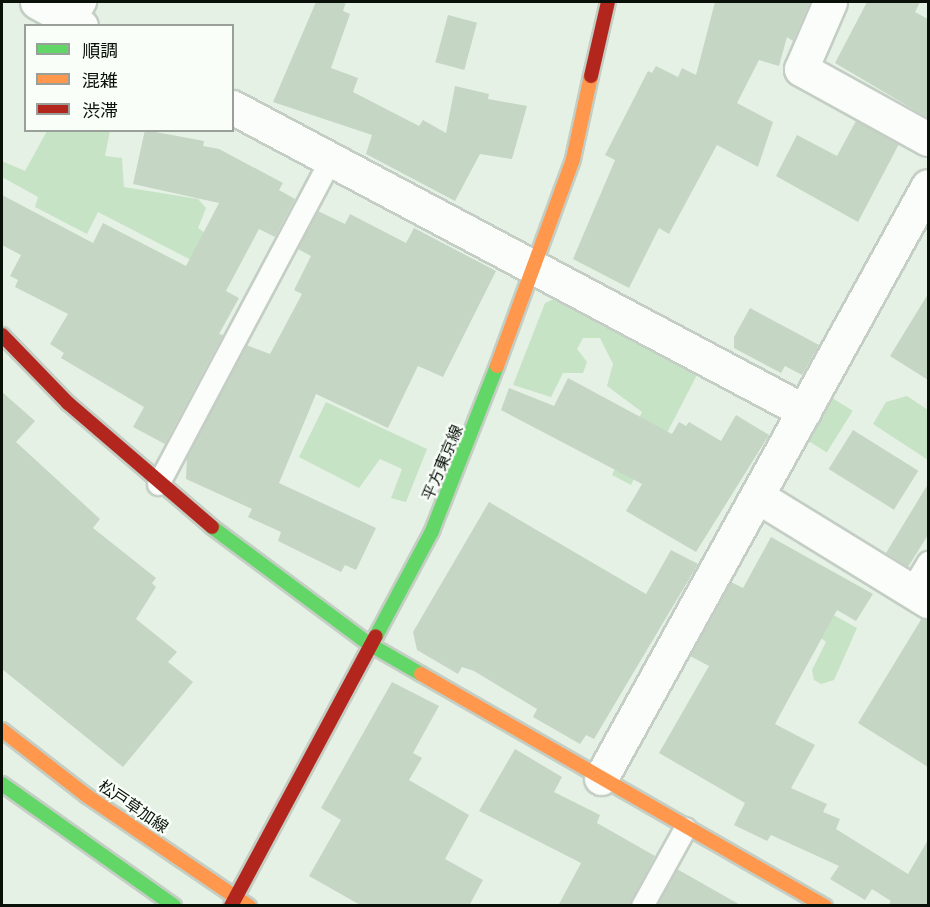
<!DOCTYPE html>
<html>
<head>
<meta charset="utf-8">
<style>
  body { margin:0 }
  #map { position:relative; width:930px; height:907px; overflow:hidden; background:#e5f1e5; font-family:Figtree,"Noto Sans JP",sans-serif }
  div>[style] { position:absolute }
  .green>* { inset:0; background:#c6e3c6; transform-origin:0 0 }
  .building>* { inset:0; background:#c5d6c5; transform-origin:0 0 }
  .roads { filter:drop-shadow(2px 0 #c4cec4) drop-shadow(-2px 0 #c4cec4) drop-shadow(0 2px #c4cec4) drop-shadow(0 -2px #c4cec4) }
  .lane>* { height:21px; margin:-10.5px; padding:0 10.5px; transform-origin:10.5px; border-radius:10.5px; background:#fbfdfb }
  .street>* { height:33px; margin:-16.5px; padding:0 16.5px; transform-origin:16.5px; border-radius:16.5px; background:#fbfdfb }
  .fast>* { height:14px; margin:-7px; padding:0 7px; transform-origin:7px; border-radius:7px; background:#63d668 }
  .slow>* { height:14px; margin:-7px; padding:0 7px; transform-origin:7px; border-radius:7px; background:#ff974d }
  .jam>* { height:14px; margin:-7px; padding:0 7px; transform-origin:7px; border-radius:7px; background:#b3261e }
  span { translate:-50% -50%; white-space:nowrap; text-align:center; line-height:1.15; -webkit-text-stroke:4.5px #f9fef9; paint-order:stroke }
  .street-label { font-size:16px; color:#091109 }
  .frame { position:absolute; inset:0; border:3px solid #091109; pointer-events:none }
  .legend { position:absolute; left:24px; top:24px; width:210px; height:108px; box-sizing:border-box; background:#f9fef9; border:2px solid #999f99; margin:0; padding:8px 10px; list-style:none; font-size:18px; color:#091109 }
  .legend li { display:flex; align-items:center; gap:12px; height:30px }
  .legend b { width:30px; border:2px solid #999f99 }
</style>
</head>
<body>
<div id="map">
  <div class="green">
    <div style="clip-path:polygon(47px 131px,110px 131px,105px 156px,122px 158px,124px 187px,198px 199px,206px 208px,198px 228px,208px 235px,195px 262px,98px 212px,87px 234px,35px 207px,38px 197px,2px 177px,2px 161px,25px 171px)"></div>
    <div style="clip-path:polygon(560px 296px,699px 371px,654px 458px,646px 455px,631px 485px,612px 475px,642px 412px,607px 386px,613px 364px,600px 338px,583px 338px,577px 349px,587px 362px,583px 373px,563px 373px,551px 397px,513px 385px,545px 303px)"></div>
    <div style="left:829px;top:396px;width:28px;height:49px;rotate:32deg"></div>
    <div style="clip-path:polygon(907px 396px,928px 410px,928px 460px,873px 424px,886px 402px)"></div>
    <div style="clip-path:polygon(326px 402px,427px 449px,406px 502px,391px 498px,402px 469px,380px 459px,359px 488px,299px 457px)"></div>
    <div style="clip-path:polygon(799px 596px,857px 628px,834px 680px,821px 684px,814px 680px,812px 670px,826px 642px,793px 617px)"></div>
  </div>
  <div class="building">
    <div style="clip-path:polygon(316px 2px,346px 2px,343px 11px,350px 14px,331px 68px,358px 78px,353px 92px,419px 126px,423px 120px,446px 133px,455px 86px,489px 94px,488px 99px,527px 106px,512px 159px,480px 154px,455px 201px,366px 154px,372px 135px,273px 102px)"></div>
    <div style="clip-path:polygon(715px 2px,810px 2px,793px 41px,787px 37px,779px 66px,759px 60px,737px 103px,773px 122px,758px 167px,717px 145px,669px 234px,659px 228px,629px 288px,573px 259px,615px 160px,605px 155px,648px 71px,652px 73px,656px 66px,678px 77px,682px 68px,696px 75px)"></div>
    <div style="clip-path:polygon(867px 2px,920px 2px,915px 12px,928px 19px,928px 118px,835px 63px)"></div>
    <div style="left:448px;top:15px;width:30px;height:49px;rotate:15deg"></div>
    <div style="clip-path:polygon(856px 121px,899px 144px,858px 222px,776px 176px,797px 135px,837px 156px)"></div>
    <div style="clip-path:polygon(145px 130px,204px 141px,203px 146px,219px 149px,283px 183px,279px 190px,295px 199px,275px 237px,259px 229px,226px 291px,239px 298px,219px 334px,223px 335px,165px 444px,133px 427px,144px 407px,61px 358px,64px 353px,50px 344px,68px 314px,15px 287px,18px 280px,10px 276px,21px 255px,2px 245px,2px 195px,93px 243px,103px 223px,186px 266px,219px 203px,133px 184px)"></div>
    <div style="clip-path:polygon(318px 211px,345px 224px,350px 214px,406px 243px,414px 228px,496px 271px,443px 377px,418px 366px,388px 428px,316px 394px,279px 483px,376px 528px,356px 570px,345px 565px,341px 572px,278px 541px,281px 532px,248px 517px,252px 509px,186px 479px,187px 457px,246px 345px,270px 354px,302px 294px,294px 290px,311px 256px,298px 249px)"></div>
    <div style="clip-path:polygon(928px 294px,928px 380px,890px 356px)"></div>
    <div style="clip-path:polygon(750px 308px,819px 345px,802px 375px,785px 366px,781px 373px,734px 348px,734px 337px)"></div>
    <div style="clip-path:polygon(568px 378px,672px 434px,679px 422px,686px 426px,689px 422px,721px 441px,736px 415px,769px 435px,696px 552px,626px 511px,642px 484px,501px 410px,509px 388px,554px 406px)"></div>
    <div style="clip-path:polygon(2px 392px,35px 421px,16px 442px,100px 519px,93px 528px,156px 578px,152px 583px,156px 587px,136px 619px,177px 652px,168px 662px,193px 682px,123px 767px,2px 669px)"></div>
    <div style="left:853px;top:430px;width:77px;height:46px;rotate:32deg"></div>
    <div style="clip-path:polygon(928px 484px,928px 535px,908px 567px,886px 553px)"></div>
    <div style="clip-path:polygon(489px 502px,646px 594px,671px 550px,698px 564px,594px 739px,586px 735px,580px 744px,533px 717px,537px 709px,474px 671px,462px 667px,458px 674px,417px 650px,413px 632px)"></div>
    <div style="clip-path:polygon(771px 537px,873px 594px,856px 621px,837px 610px,775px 724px,815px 745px,791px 788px,827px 804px,823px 812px,840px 819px,836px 829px,908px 874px,928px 840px,928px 906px,888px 906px,891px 901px,872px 889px,865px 900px,830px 879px,839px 866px,771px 835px,767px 841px,734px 825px,745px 803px,659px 753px,709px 666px,690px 656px,731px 582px,743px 588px)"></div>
    <div style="clip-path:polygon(922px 618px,928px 620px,928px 767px,858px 723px)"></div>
    <div style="clip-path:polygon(392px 682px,439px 706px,413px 753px,422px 758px,409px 780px,469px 815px,445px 859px,483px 880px,469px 906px,362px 906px,309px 876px,341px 820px,321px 808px)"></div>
    <div style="clip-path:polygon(515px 749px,562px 777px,554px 792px,600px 815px,597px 823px,655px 856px,629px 906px,558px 906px,581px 863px,479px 811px)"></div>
    <div style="clip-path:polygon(677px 869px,742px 906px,657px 906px)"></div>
  </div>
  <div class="roads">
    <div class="lane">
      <div style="left:74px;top:22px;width:23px;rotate:-61deg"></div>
      <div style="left:158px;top:484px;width:368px;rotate:-62deg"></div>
      <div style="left:911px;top:590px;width:33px;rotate:-59deg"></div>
      <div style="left:642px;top:906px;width:89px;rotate:-61.1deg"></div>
    </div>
    <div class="street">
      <div style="left:37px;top:2px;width:50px;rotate:28.6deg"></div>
      <div style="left:830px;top:2px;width:73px;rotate:113.4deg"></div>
      <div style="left:801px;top:69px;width:145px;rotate:28.9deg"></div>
      <div style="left:232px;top:107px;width:648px;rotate:27.99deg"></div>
      <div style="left:757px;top:496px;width:201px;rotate:31.6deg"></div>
      <div style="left:601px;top:778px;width:676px;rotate:-61.09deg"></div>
    </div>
    <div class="fast">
      <div style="left:212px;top:527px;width:196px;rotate:36.7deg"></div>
      <div style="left:369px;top:644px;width:60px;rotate:30deg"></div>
      <div style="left:376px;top:636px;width:119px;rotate:-61.9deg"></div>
      <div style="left:432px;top:531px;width:177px;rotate:-68.5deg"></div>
      <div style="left:2px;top:784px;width:211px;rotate:35.3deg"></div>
    </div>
    <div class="slow">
      <div style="left:497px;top:366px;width:221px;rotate:-69.8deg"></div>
      <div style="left:573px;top:159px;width:85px;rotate:-77.8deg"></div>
      <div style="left:421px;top:674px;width:466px;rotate:29.9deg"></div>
      <div style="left:2px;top:730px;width:108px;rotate:37.8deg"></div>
      <div style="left:87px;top:796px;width:196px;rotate:34.2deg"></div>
    </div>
    <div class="jam">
      <div style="left:591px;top:76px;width:76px;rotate:-77.1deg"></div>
      <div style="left:2px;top:335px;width:95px;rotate:45.9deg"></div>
      <div style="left:68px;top:403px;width:190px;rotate:40.7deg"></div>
      <div style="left:231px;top:906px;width:306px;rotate:-61.8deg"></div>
    </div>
  </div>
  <div class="street-label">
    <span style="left:443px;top:463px;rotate:-67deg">平方東京線</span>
    <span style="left:133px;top:807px;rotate:34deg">松戸草加線</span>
  </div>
  <div class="frame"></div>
  <ul class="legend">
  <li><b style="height:8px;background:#63d668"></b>順調</li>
  <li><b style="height:8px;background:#ff974d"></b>混雑</li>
  <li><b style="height:8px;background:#b3261e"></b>渋滞</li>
  </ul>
</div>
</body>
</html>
